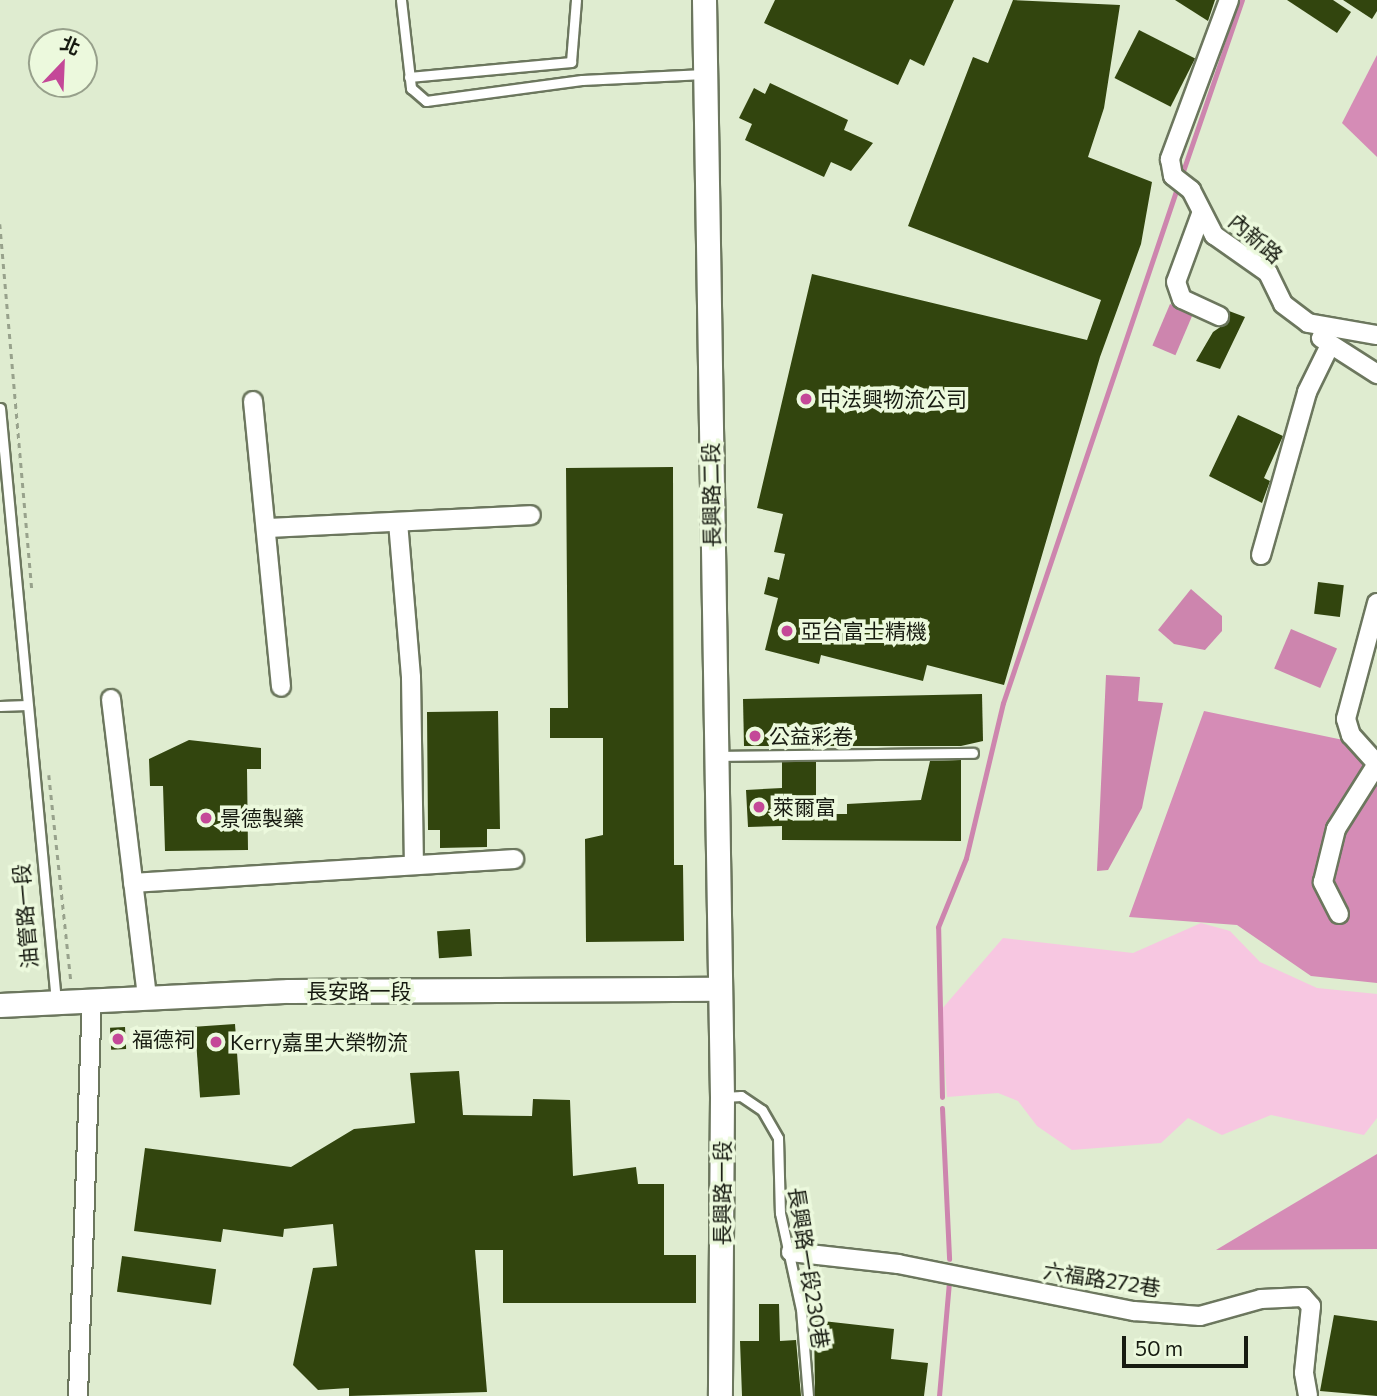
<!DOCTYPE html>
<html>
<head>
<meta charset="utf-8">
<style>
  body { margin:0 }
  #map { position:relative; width:1377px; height:1396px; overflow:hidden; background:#dfecd0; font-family:Commissioner,"Noto Sans TC",sans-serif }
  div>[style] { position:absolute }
  .green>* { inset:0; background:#f7c7e1 }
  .forest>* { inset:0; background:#d58cb6 }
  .water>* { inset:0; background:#cd85ae; transform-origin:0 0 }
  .stream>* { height:5px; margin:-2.5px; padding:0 2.5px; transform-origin:2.5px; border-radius:2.5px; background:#cd85ae }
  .building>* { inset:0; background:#32450e; transform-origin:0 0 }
  .path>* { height:2.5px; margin-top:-1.25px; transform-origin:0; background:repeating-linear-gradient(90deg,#98a28c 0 5px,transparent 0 10px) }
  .roads { filter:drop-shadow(2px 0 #6c775e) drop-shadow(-2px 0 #6c775e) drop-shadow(0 2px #6c775e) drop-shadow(0 -2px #6c775e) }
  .service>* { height:9px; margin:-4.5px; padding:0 4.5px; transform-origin:4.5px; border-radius:4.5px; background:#fff }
  .minor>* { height:18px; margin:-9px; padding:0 9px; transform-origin:9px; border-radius:9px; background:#fff }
  .tertiary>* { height:23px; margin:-11.5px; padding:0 11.5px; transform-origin:11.5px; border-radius:11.5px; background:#fff }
  .dots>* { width:19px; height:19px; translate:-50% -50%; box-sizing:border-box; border:4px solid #ecf9dd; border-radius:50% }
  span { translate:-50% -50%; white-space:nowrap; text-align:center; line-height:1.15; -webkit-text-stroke:7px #ecf9dd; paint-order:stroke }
  .street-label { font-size:21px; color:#171b11 }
  .poi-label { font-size:21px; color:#171b11 }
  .left { translate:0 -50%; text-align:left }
  .north { position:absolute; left:28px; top:28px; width:70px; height:70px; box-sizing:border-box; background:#ecf9dd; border:2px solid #97a08b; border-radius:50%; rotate:23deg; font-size:19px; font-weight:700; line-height:28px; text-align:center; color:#171b11 }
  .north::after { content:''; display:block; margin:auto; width:24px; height:32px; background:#c44898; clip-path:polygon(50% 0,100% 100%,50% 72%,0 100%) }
  .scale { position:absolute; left:1122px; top:1336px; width:126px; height:32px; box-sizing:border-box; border:4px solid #171b11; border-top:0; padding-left:9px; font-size:21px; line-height:24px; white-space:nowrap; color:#171b11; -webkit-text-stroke:5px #ecf9dd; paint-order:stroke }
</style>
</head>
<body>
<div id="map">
  <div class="green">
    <div style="clip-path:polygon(1201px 923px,1230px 931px,1260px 962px,1317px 988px,1377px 994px,1377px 1118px,1364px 1135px,1271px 1115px,1222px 1135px,1188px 1118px,1161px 1143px,1072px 1150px,1037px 1126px,1018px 1101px,998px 1093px,947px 1097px,941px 1010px,1003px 938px,1133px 953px)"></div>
  </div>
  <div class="forest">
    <div style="clip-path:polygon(1377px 55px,1377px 157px,1342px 123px)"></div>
    <div style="clip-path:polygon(1204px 711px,1377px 747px,1377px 983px,1311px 976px,1237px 925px,1129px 917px)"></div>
    <div style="clip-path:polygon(1377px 1154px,1377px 1249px,1216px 1250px)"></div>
  </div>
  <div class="water">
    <div style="left:1170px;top:304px;width:25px;height:45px;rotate:23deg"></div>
    <div style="clip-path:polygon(1191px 589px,1222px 616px,1222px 631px,1205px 650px,1174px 644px,1158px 630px)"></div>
    <div style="left:1291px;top:629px;width:50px;height:43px;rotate:23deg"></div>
    <div style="clip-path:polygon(1106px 675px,1140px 677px,1138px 701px,1163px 703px,1142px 808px,1108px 870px,1097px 871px)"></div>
  </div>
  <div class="stream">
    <div style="left:1182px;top:174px;width:184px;rotate:-71deg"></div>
    <div style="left:942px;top:1097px;width:170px;rotate:-91.3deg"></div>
    <div style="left:938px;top:927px;width:74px;rotate:-67.9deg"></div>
    <div style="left:966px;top:858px;width:159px;rotate:-76.6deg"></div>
    <div style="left:1003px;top:703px;width:544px;rotate:-71.33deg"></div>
    <div style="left:942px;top:1108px;width:151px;rotate:87.3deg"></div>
    <div style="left:939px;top:1396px;width:114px;rotate:-85deg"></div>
  </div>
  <div class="building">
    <div style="clip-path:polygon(775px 0,954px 0,924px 66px,910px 59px,898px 85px,764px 23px)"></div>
    <div style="clip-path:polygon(1013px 0,1120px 5px,1104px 108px,1088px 157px,1152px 182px,1141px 244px,1100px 357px,1004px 685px,927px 665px,923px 681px,821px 655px,819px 664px,765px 650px,778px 598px,764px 594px,768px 577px,779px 580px,785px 554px,774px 552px,783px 514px,757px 508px,812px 274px,1087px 340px,1101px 300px,908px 226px,973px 57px,988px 63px)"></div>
    <div style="clip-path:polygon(1175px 0,1215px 0,1208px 21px)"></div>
    <div style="clip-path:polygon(1287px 0,1333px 0,1351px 12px,1337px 33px)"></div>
    <div style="clip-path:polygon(1343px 0,1377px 0,1377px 11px,1372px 19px)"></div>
    <div style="left:1139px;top:30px;width:63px;height:54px;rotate:27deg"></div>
    <div style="clip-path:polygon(770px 83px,848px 120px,844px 130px,873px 143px,851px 171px,831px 162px,824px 177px,745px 140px,752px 124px,739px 118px,754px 88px,765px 94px)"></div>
    <div style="clip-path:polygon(1229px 311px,1245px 317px,1220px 369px,1196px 361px,1213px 332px,1229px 321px)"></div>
    <div style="clip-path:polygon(1238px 415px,1283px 436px,1264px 478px,1270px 481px,1262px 503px,1209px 476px)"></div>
    <div style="clip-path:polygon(673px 467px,674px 865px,683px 865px,684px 941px,586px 942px,585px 839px,603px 835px,603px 738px,550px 738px,550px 708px,568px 708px,566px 468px)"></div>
    <div style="left:1318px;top:582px;width:26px;height:32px;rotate:7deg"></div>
    <div style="clip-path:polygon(982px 694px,983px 741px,961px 746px,744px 746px,743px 699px)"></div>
    <div style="clip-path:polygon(498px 711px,500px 829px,487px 829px,487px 847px,440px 848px,440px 830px,428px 830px,427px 712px)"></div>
    <div style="clip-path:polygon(189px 740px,261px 748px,261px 769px,247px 769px,248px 850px,165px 851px,163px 786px,150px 786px,149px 759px)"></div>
    <div style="clip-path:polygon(961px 760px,961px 841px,782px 840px,782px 826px,748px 827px,746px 790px,782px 788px,782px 762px,816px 762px,816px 814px,847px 814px,847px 804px,921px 800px,930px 761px)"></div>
    <div style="left:470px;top:929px;width:27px;height:33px;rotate:86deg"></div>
    <div style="left:235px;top:1024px;width:71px;height:40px;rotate:86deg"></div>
    <div style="left:125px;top:1027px;width:22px;height:15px;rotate:87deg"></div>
    <div style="clip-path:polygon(459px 1071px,463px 1115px,532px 1116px,533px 1099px,570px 1100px,573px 1176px,636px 1167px,638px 1184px,664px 1184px,664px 1255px,696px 1255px,696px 1303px,503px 1303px,503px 1250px,475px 1250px,487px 1392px,349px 1396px,349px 1388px,318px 1390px,293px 1365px,313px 1268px,337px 1266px,333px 1224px,284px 1229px,283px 1237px,223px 1229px,221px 1242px,134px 1231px,145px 1148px,291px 1167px,354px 1129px,415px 1123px,410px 1073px)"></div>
    <div style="left:122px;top:1256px;width:95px;height:36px;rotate:8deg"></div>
    <div style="clip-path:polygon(759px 1304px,779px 1304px,780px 1341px,796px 1340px,801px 1396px,742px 1396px,740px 1341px,759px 1341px)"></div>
    <div style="clip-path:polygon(1334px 1315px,1377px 1321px,1377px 1396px,1320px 1391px)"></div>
    <div style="clip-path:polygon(814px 1320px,894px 1329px,891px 1359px,928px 1363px,924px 1396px,815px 1396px)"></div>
  </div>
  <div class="path">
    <div style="left:0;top:224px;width:368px;rotate:85deg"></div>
    <div style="left:49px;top:775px;width:206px;rotate:83.9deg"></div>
  </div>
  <div class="roads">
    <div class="service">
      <div style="left:401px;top:0;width:89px;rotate:83.5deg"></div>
      <div style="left:411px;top:88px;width:20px;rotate:41deg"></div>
      <div style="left:426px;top:101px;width:157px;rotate:-7.7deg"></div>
      <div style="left:582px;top:80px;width:122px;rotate:-2.8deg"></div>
      <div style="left:409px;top:77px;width:163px;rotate:-5.3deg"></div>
      <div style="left:571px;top:62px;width:62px;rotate:-85.4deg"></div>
      <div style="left:0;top:408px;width:597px;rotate:84.61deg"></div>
      <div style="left:0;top:706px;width:27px;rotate:-2deg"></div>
      <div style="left:718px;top:756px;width:255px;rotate:-0.7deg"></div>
      <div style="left:724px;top:1097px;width:17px;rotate:-3deg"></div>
      <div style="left:741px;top:1096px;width:25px;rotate:34deg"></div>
      <div style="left:762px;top:1110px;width:32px;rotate:60deg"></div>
      <div style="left:778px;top:1138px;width:75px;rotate:88.5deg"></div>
      <div style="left:780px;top:1213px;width:98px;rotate:77.7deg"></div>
      <div style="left:801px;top:1309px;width:87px;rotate:85.4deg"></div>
    </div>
    <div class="minor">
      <div style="left:1229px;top:0;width:170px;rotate:110.4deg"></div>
      <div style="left:1170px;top:159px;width:17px;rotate:80deg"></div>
      <div style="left:1173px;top:176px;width:23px;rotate:38deg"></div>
      <div style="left:1191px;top:190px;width:51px;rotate:62.9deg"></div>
      <div style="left:1214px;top:235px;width:66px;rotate:35.1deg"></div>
      <div style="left:1268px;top:273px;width:34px;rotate:64deg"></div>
      <div style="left:1283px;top:304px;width:31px;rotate:37deg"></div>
      <div style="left:1308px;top:323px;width:70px;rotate:9.9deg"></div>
      <div style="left:1201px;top:214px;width:72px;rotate:110.2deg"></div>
      <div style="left:1176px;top:282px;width:18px;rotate:71deg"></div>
      <div style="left:1182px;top:299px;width:41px;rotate:24.7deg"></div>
      <div style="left:1321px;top:338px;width:67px;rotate:32.7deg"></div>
      <div style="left:253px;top:401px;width:287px;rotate:84.4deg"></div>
      <div style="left:398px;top:522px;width:156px;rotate:85.2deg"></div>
      <div style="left:411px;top:677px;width:188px;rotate:89.1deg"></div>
      <div style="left:267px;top:528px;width:264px;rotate:-2.8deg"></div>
      <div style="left:1261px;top:555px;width:169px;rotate:-74.2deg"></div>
      <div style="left:1307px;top:392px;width:50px;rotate:-63.9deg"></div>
      <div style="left:1377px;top:603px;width:120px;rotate:105deg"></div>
      <div style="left:1346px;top:719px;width:17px;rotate:73deg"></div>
      <div style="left:1351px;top:735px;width:39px;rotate:48deg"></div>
      <div style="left:111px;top:699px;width:301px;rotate:83.1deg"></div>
      <div style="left:133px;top:883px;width:382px;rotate:-3.6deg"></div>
      <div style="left:1339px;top:914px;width:36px;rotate:-117deg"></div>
      <div style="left:1323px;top:882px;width:55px;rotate:-76.2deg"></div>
      <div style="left:1336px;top:829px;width:77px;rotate:-57.8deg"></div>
      <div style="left:791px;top:1252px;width:108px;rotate:6.4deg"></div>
      <div style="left:898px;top:1264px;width:241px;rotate:11.3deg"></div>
      <div style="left:1134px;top:1311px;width:66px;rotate:4.3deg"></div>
      <div style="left:1200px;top:1316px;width:63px;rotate:-15.6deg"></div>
      <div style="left:1261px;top:1299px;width:42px;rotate:-2.7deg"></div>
      <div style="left:1303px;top:1297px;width:12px;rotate:48deg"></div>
      <div style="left:1311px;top:1306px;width:67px;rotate:96deg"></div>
      <div style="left:1304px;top:1373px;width:23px;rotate:80deg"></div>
      <div style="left:78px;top:1396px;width:395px;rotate:-88deg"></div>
    </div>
    <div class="tertiary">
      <div style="left:704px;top:0;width:1097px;rotate:89.06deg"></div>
      <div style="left:722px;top:1097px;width:299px;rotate:90.4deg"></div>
      <div style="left:0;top:1005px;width:289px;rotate:-2.8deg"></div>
      <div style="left:289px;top:991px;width:429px;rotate:-0.3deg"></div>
    </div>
  </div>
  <div class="dots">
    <div style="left:806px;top:399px;background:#c44898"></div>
    <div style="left:787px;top:631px;background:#c44898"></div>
    <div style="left:755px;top:736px;background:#c44898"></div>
    <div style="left:759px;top:807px;background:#c44898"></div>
    <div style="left:206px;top:818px;background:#c44898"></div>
    <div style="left:118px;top:1039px;background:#c44898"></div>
    <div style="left:216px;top:1042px;background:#c44898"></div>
  </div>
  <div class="street-label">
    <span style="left:1256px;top:238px;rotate:41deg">內新路</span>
    <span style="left:711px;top:495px;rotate:-91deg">長興路二段</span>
    <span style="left:25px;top:916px;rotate:-95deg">油管路一段</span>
    <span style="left:359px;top:991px">長安路一段</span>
    <span style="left:722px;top:1193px;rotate:-90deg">長興路一段</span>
    <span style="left:809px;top:1268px;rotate:81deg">長興路一段230巷</span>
    <span style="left:1102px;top:1279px;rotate:9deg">六福路272巷</span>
  </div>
  <div class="poi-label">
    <span class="left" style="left:820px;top:399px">中法興物流公司</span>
    <span class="left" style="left:801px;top:631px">亞台富士精機</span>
    <span class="left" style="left:769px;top:736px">公益彩卷</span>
    <span class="left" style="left:773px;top:807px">萊爾富</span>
    <span class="left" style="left:220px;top:818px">景德製藥</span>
    <span class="left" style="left:132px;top:1039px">福德祠</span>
    <span class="left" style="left:230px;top:1042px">Kerry嘉里大榮物流</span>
  </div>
  <div class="north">北</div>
  <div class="scale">50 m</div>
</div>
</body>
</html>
